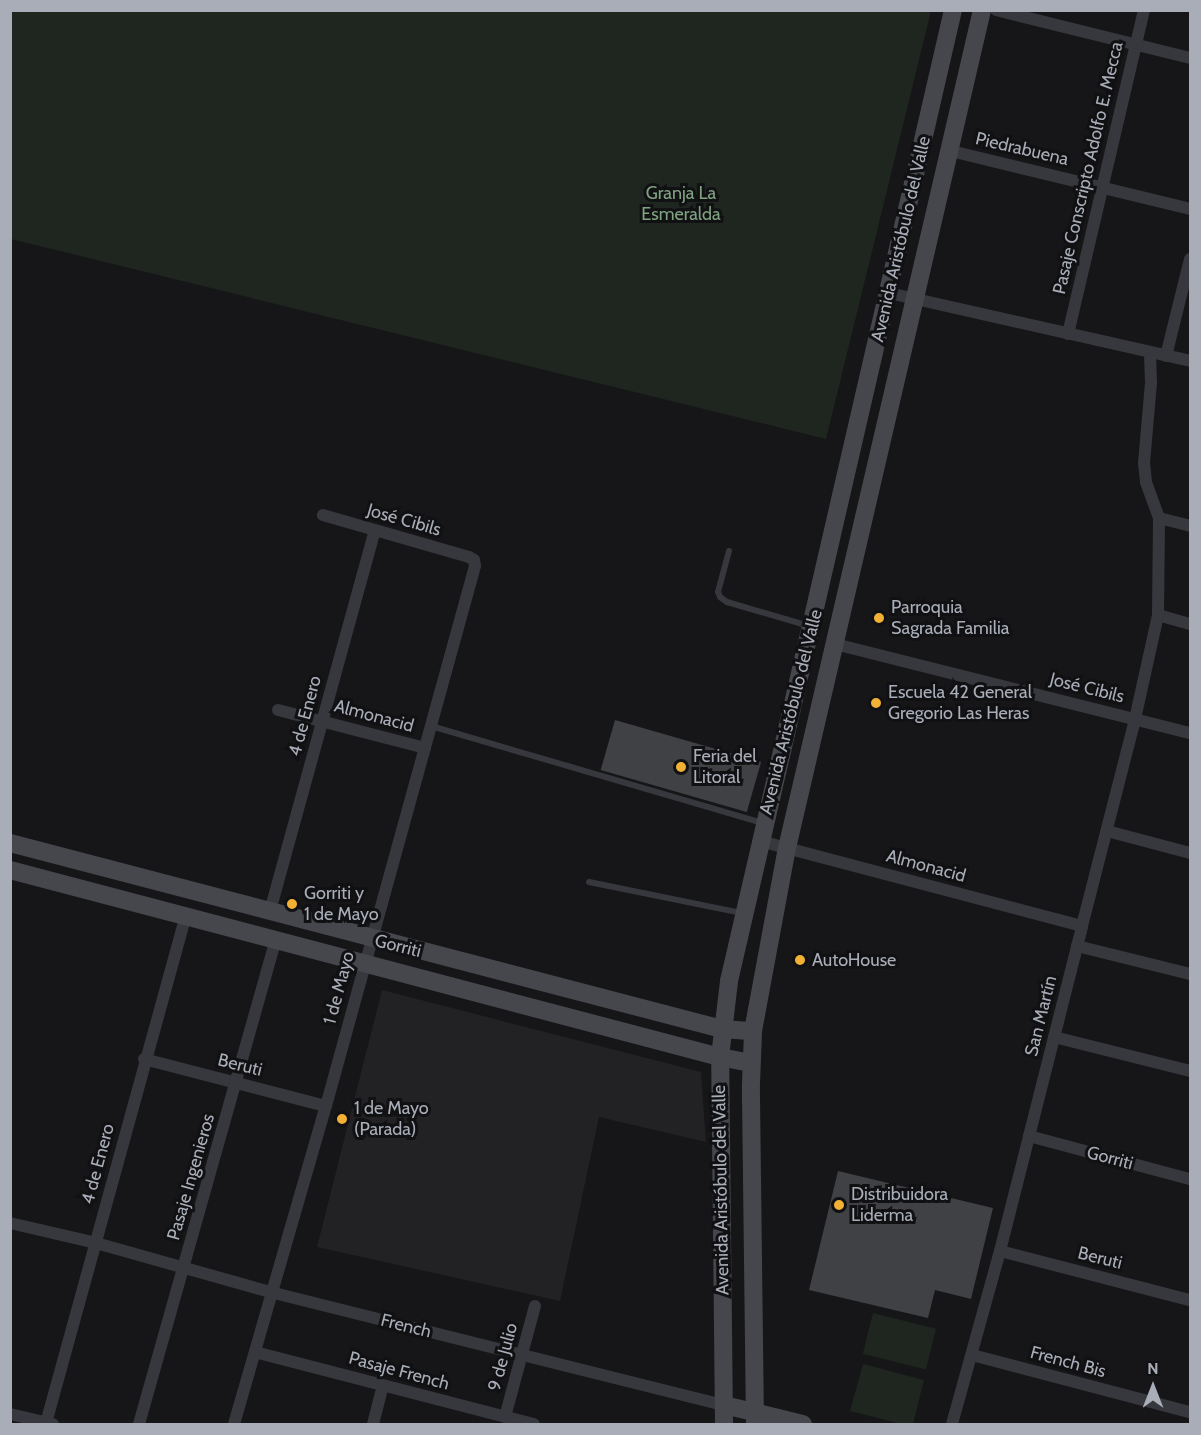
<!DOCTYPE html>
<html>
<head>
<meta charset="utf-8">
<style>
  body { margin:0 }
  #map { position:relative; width:1201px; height:1435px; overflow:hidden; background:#161618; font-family:Cabin,sans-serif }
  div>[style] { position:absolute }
  .built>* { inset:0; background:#222225 }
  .green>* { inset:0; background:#1e261f; transform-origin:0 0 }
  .building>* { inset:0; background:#404145; transform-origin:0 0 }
  .lane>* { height:6px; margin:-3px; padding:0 3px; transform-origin:3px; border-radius:3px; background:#37383d }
  .street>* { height:12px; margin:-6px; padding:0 6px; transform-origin:6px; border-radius:6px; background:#37383d }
  .secondary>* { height:18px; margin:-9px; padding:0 9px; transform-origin:9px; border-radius:9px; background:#45474d }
  .dots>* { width:16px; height:16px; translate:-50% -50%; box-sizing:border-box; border:3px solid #111113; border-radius:50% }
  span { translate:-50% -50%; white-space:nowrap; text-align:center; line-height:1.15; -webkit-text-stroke:6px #111113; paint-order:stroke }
  .street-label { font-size:18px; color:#a8adb8 }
  .park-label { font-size:18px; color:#7fa381 }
  .poi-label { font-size:18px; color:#a8adb8 }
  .left { translate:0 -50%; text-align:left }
  .frame { position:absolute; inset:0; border:12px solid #a8adb8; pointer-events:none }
  .north { position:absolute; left:1123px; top:1357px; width:60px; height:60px; -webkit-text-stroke:4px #111113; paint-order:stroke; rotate:0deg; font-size:16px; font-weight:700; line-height:24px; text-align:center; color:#a8adb8 }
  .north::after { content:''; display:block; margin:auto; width:21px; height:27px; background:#a8adb8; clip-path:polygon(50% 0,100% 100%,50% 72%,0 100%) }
</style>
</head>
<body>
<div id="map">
  <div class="built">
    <div style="clip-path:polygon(382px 990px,701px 1072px,706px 1142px,599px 1117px,560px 1301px,317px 1247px)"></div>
  </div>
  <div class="green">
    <div style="clip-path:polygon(11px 10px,931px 10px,931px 11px,826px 439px,11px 239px)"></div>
    <div style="left:873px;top:1313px;width:65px;height:42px;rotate:14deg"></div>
    <div style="clip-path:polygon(863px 1364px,924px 1380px,913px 1424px,902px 1424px,850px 1411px)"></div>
  </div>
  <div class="building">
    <div style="left:615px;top:720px;width:152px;height:52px;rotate:16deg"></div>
    <div style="clip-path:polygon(838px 1171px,993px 1208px,971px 1299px,935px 1290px,928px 1318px,809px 1290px)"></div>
  </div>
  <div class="lane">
    <div style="left:729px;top:551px;width:42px;rotate:105deg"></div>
    <div style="left:718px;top:592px;width:5px;rotate:68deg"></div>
    <div style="left:720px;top:597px;width:9px;rotate:36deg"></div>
    <div style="left:727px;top:602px;width:85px;rotate:16.3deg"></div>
    <div style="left:431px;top:726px;width:345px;rotate:16.3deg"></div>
    <div style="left:589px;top:882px;width:155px;rotate:11.5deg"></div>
  </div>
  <div class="street">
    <div style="left:996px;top:10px;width:200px;rotate:13.9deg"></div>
    <div style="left:951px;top:151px;width:246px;rotate:13.6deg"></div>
    <div style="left:889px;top:293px;width:309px;rotate:12.7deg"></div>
    <div style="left:1068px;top:334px;width:333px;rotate:-76.8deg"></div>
    <div style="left:1166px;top:356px;width:100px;rotate:-76.1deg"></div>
    <div style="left:1159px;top:518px;width:32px;rotate:14deg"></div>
    <div style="left:1158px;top:615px;width:33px;rotate:16deg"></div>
    <div style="left:835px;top:644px;width:366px;rotate:14.1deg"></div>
    <div style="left:278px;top:710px;width:152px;rotate:14.5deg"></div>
    <div style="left:1107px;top:831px;width:86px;rotate:14.8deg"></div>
    <div style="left:760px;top:841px;width:333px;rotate:14.8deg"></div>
    <div style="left:270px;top:911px;width:394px;rotate:-74.6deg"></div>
    <div style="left:1077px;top:946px;width:116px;rotate:13.9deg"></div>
    <div style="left:1054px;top:1037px;width:140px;rotate:14deg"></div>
    <div style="left:144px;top:1059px;width:188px;rotate:14.5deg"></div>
    <div style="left:1029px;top:1136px;width:167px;rotate:15deg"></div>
    <div style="left:10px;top:1223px;width:88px;rotate:13.1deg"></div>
    <div style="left:96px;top:1243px;width:181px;rotate:15.7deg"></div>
    <div style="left:270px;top:1292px;width:468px;rotate:14deg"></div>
    <div style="left:1000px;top:1251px;width:196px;rotate:14.5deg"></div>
    <div style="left:255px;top:1352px;width:288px;rotate:14.5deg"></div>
    <div style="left:972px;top:1355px;width:225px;rotate:14.7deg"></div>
    <div style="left:10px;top:1414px;width:44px;rotate:13.1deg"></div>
    <div style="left:505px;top:1417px;width:115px;rotate:-74.9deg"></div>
    <div style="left:46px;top:1423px;width:527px;rotate:-74.59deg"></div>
    <div style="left:139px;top:1424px;width:504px;rotate:-74.23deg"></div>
    <div style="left:234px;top:1424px;width:331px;rotate:-73.9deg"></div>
    <div style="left:326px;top:1106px;width:560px;rotate:-74.57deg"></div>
    <div style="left:475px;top:566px;width:6px;rotate:-99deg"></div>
    <div style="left:474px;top:560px;width:6px;rotate:-149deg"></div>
    <div style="left:469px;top:557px;width:152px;rotate:-164deg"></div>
    <div style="left:373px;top:1424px;width:40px;rotate:-75.6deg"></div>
    <div style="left:952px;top:1424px;width:180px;rotate:-74.5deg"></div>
    <div style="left:1000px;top:1251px;width:335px;rotate:-75.8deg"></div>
    <div style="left:1082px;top:926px;width:214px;rotate:-75.6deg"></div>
    <div style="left:1135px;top:719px;width:107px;rotate:-77.5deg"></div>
    <div style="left:1158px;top:615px;width:97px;rotate:-89.4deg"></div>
    <div style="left:1159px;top:518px;width:38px;rotate:-110deg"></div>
    <div style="left:1146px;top:482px;width:19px;rotate:-96deg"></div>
    <div style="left:1144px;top:463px;width:80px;rotate:-85deg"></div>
    <div style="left:1151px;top:383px;width:31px;rotate:-92deg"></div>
  </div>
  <div class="secondary">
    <div style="left:10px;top:843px;width:736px;rotate:14.64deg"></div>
    <div style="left:722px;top:1029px;width:31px;rotate:4deg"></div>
    <div style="left:10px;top:870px;width:734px;rotate:14.76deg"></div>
    <div style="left:720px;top:1057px;width:32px;rotate:11deg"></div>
    <div style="left:724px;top:1405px;width:81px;rotate:13.5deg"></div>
    <div style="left:724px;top:1424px;width:367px;rotate:-90.6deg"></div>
    <div style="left:720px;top:1057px;width:77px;rotate:-83.2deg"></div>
    <div style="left:729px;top:981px;width:997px;rotate:-77.01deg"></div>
    <div style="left:755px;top:1424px;width:340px;rotate:-90.7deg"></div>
    <div style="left:751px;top:1084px;width:53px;rotate:-87.8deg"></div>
    <div style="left:753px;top:1031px;width:186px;rotate:-79.5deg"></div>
    <div style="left:787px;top:848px;width:860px;rotate:-76.9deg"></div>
  </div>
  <div class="dots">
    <div style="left:879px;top:618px;background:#f2b134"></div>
    <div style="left:876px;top:703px;background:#f2b134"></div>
    <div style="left:681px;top:767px;background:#f2b134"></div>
    <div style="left:292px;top:904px;background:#f2b134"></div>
    <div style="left:800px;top:960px;background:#f2b134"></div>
    <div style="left:342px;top:1119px;background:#f2b134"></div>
    <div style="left:839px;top:1205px;background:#f2b134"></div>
  </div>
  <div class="street-label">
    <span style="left:1022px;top:149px;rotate:13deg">Piedrabuena</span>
    <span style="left:1088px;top:168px;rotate:-77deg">Pasaje Conscripto Adolfo E. Mecca</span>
    <span style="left:901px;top:239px;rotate:-77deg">Avenida Aristóbulo del Valle</span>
    <span style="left:404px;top:520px;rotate:16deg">José Cibils</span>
    <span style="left:1087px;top:688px;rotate:14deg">José Cibils</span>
    <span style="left:791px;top:712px;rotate:-76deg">Avenida Aristóbulo del Valle</span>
    <span style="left:305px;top:716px;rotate:-75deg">4 de Enero</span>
    <span style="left:374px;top:716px;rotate:15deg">Almonacid</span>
    <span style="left:926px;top:866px;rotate:15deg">Almonacid</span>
    <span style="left:398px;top:946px;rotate:14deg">Gorriti</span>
    <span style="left:339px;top:988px;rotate:-75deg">1 de Mayo</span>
    <span style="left:1041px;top:1016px;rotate:-76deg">San Martín</span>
    <span style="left:240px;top:1065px;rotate:14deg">Beruti</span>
    <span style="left:1110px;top:1158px;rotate:15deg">Gorriti</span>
    <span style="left:98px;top:1164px;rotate:-75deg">4 de Enero</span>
    <span style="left:191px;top:1177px;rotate:-74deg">Pasaje Ingenieros</span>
    <span style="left:721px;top:1190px;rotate:-91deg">Avenida Aristóbulo del Valle</span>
    <span style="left:1100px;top:1258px;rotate:14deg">Beruti</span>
    <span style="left:406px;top:1326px;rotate:14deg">French</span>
    <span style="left:503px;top:1357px;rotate:-75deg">9 de Julio</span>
    <span style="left:1068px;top:1362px;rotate:15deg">French Bis</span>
    <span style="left:399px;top:1371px;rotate:15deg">Pasaje French</span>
  </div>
  <div class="park-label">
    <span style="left:681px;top:204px">Granja La<br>Esmeralda</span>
  </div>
  <div class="poi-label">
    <span class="left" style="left:891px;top:618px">Parroquia<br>Sagrada Familia</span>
    <span class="left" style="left:888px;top:703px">Escuela 42 General<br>Gregorio Las Heras</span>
    <span class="left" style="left:693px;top:767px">Feria del<br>Litoral</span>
    <span class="left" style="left:304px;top:904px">Gorriti y<br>1 de Mayo</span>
    <span class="left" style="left:812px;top:960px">AutoHouse</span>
    <span class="left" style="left:354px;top:1119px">1 de Mayo<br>(Parada)</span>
    <span class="left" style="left:851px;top:1205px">Distribuidora<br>Liderma</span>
  </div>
  <div class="frame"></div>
  <div class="north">N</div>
</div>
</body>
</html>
